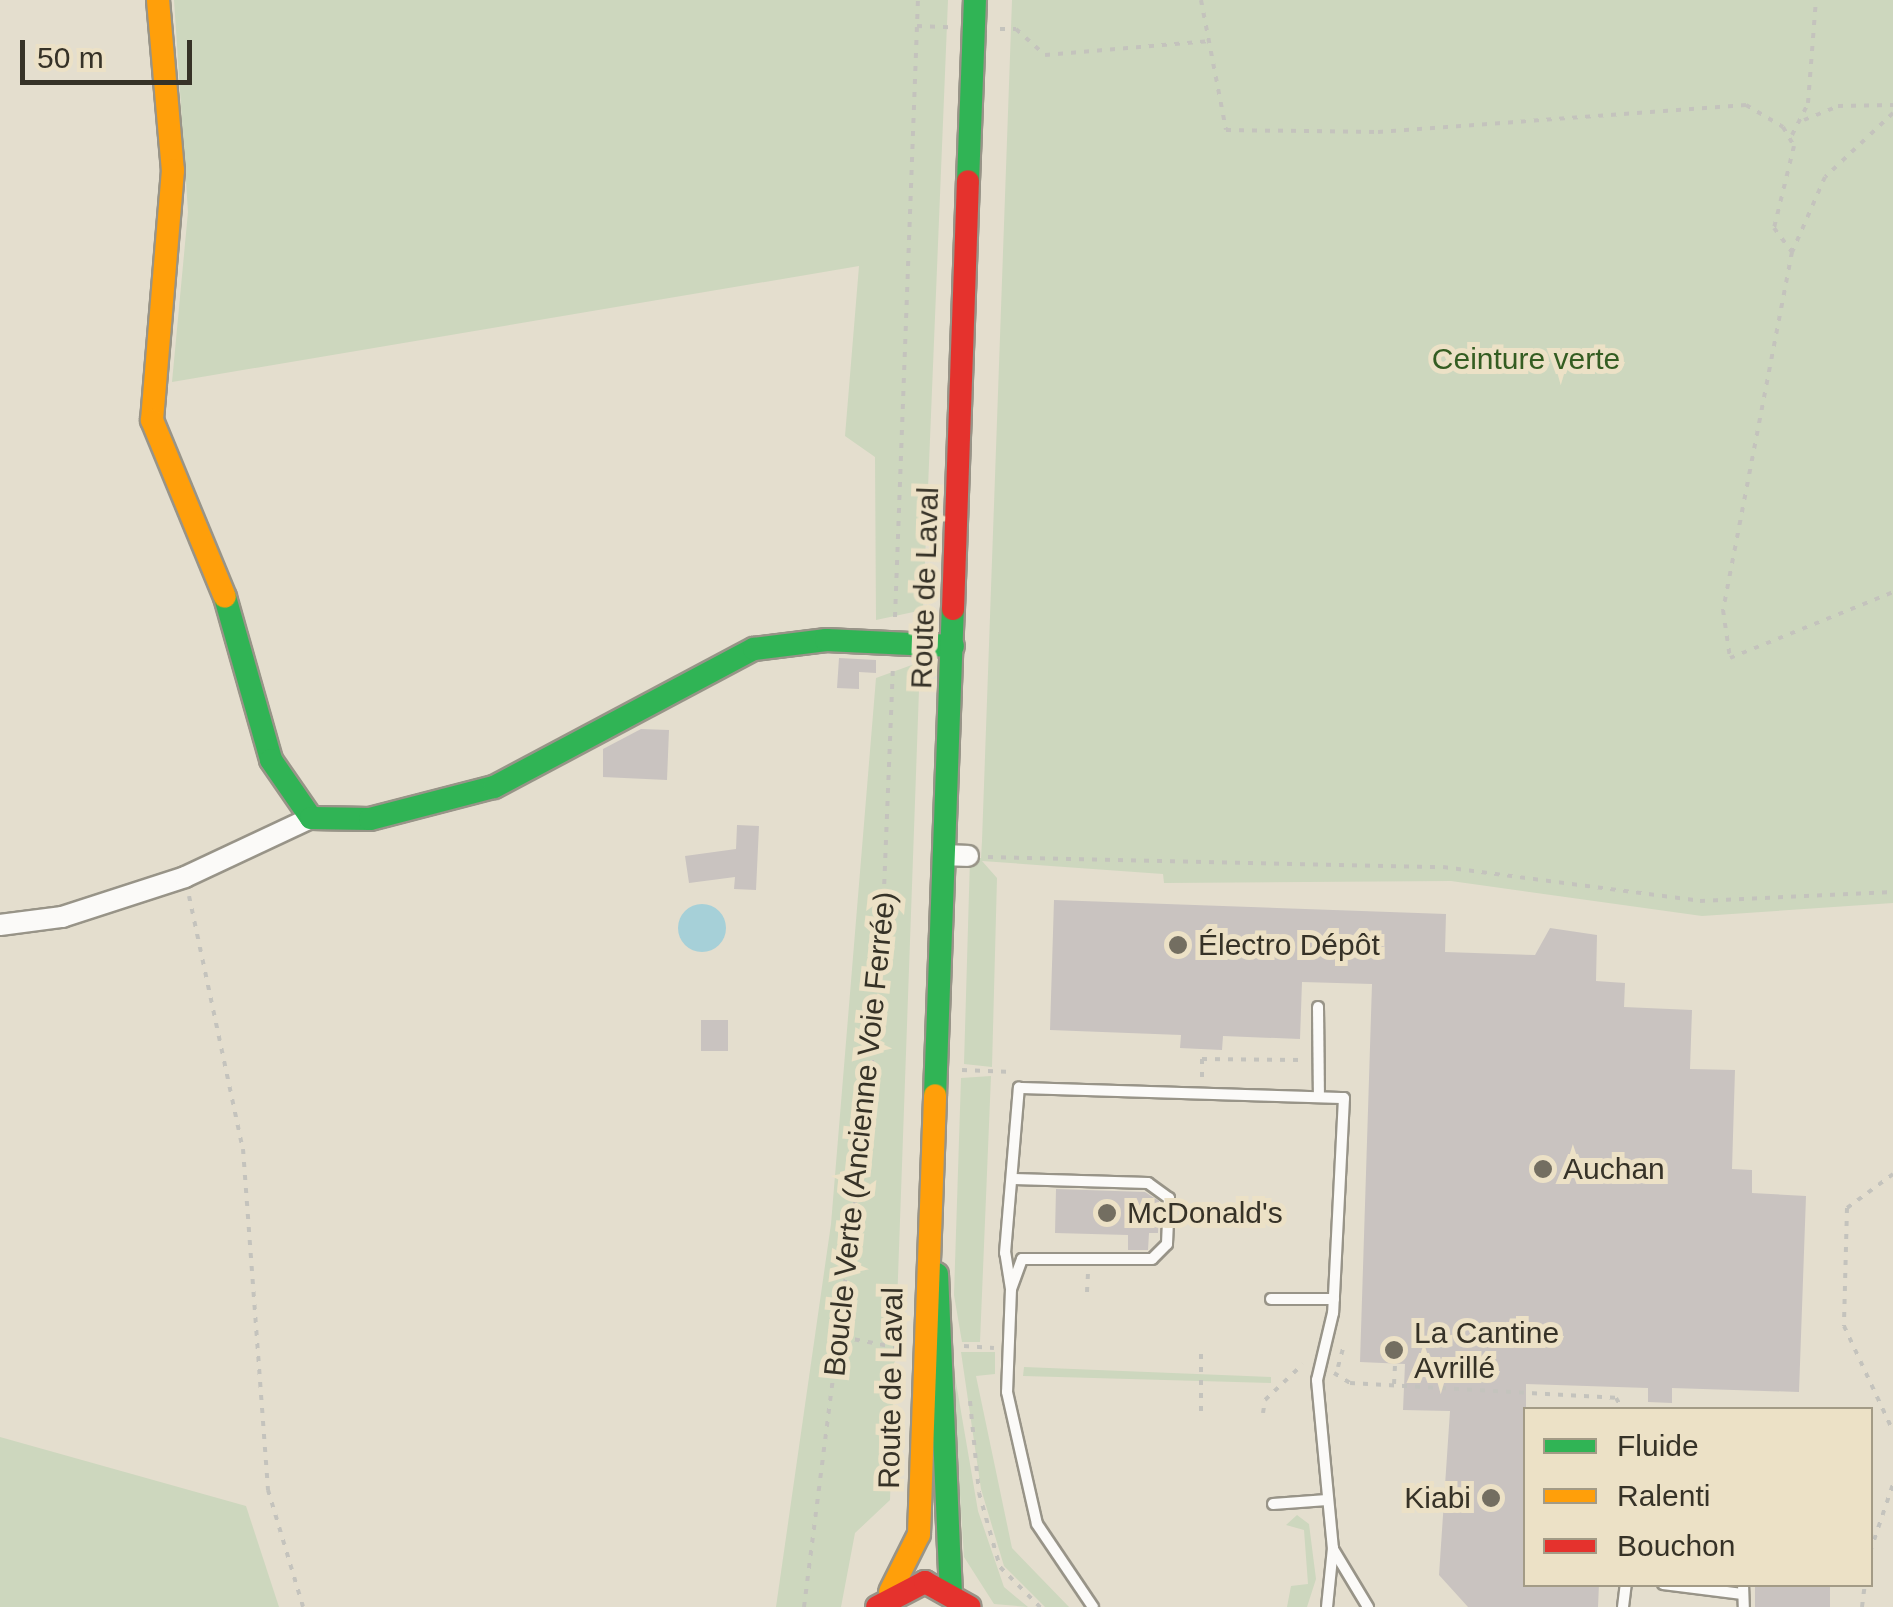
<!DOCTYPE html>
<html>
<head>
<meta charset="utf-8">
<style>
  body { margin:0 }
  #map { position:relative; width:1893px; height:1607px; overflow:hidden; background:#e4dece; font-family:Arial,sans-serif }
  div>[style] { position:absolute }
  .green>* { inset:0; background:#cdd7be }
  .water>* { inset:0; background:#a6d0d8 }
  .round { border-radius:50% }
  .building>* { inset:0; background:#c9c3c0; transform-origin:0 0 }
  .path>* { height:4px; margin-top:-2px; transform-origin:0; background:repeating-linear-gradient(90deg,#c4c3bd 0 5px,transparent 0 13px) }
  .roads { filter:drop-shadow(2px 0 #989488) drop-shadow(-2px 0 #989488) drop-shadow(0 2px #989488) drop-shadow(0 -2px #989488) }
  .lane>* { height:10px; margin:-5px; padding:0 5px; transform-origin:5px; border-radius:5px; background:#fbfaf8 }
  .street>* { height:20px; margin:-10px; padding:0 10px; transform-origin:10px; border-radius:10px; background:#fbfaf8 }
  .fast>* { height:22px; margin:-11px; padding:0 11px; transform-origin:11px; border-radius:11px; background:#30b455 }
  .slow>* { height:22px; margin:-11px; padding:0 11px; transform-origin:11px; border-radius:11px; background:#ff9f0a }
  .jam>* { height:22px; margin:-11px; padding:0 11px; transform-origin:11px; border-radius:11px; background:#e5322d }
  .dots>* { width:28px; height:28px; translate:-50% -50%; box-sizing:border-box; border:5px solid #ece1c6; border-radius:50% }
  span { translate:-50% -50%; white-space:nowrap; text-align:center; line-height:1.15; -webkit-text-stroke:10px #ece1c6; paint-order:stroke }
  .park-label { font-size:30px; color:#345d22 }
  .street-label { font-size:30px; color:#363227 }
  .poi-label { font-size:30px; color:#363227 }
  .left { translate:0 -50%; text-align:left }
  .right { translate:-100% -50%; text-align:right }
  .legend { position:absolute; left:1523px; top:1407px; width:350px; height:180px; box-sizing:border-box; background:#ece1c6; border:2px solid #a39b86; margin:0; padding:12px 18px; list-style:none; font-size:30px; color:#363227 }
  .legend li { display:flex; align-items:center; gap:20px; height:50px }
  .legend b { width:50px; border:2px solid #a39b86 }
  .scale { position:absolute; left:20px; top:40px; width:172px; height:45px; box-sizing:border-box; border:5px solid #363227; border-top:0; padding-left:12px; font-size:30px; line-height:35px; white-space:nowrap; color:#363227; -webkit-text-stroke:8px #ece1c6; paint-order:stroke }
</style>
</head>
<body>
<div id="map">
  <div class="green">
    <div style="clip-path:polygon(174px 0,948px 0,923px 610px,876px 620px,875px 457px,845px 436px,859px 266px,172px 382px,188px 212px)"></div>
    <div style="clip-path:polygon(1012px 0,1893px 0,1893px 903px,1702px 916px,1451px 881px,1164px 883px,1163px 874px,982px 861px,997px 878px,992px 1067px,964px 1064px,970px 858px,981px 858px,982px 841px)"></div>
    <div style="clip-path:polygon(920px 662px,890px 1500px,855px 1533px,841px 1607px,776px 1607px,831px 1224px,876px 678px)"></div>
    <div style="clip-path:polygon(991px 1076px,980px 1342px,962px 1342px,954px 1295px,961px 1078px)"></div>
    <div style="clip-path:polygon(961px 1352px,995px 1352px,995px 1374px,976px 1376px,1012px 1548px,1069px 1607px,1045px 1607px,1004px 1566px,981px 1489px)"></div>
    <div style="clip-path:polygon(951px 1353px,978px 1511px,1004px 1587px,1028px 1607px,994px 1604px,964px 1557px)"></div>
    <div style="clip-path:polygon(1024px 1367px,1271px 1377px,1271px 1383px,1023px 1376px)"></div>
    <div style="clip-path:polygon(0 1437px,246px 1506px,279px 1607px,0 1607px)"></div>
    <div style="clip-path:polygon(1297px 1515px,1309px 1524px,1316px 1579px,1307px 1607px,1287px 1607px,1291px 1586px,1308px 1584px,1304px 1530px,1286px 1525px)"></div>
  </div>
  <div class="water">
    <div class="round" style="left:678px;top:904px;width:48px;height:48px"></div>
  </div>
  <div class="building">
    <div style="clip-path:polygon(839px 658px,876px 660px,876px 673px,859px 672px,859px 689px,837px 688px)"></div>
    <div style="clip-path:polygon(641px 729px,669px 730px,667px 780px,603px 777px,603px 749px)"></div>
    <div style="clip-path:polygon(737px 825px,759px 826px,756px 890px,734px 889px,735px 877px,689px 883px,685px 856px,736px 849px)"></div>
    <div style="clip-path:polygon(1054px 900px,1446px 914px,1445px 952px,1535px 955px,1550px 928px,1597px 935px,1596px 981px,1625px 983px,1624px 1007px,1692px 1010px,1690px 1069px,1735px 1070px,1732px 1169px,1752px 1170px,1752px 1193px,1806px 1196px,1799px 1392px,1672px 1388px,1672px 1403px,1648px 1402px,1648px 1388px,1526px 1384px,1526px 1584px,1599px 1584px,1598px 1607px,1468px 1607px,1439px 1575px,1450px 1411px,1403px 1410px,1405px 1364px,1360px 1362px,1372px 984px,1302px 982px,1300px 1039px,1223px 1036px,1222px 1050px,1180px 1048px,1181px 1035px,1050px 1030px)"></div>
    <div style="left:701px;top:1020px;width:27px;height:31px"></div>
    <div style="clip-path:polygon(1056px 1189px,1145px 1192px,1159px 1201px,1158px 1233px,1149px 1233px,1148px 1250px,1128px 1250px,1128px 1235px,1055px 1233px)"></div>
    <div style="left:1755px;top:1584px;width:75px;height:23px"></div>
  </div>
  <div class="path">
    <div style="left:1201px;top:0;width:132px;rotate:79.1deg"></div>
    <div style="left:1226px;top:130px;width:152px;rotate:0.8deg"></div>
    <div style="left:1378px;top:132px;width:369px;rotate:-4.2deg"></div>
    <div style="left:1746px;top:105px;width:43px;rotate:30.7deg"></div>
    <div style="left:1783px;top:127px;width:22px;rotate:60deg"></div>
    <div style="left:1794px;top:146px;width:84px;rotate:103.7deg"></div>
    <div style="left:1774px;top:228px;width:30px;rotate:53deg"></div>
    <div style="left:917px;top:26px;width:33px;rotate:2deg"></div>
    <div style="left:1000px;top:29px;width:16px"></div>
    <div style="left:1016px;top:29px;width:39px;rotate:42deg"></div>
    <div style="left:1045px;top:55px;width:166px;rotate:-4.8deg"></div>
    <div style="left:1893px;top:113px;width:93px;rotate:136.7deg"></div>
    <div style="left:1825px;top:177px;width:82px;rotate:113.7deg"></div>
    <div style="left:1792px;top:252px;width:365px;rotate:100.9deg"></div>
    <div style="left:1723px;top:610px;width:49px;rotate:81.7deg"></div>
    <div style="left:1730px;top:658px;width:176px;rotate:-22deg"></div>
    <div style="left:1804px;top:120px;width:37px;rotate:-22deg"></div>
    <div style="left:1838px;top:106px;width:55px;rotate:-1deg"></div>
    <div style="left:1792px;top:135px;width:36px;rotate:-63deg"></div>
    <div style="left:1808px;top:103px;width:103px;rotate:-85.6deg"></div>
    <div style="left:895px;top:617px;width:617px;rotate:-87.87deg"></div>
    <div style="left:988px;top:857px;width:455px;rotate:1.3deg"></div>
    <div style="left:1443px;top:867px;width:259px;rotate:7.5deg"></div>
    <div style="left:1700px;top:901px;width:193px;rotate:-2.7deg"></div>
    <div style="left:189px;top:896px;width:259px;rotate:78deg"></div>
    <div style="left:243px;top:1149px;width:342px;rotate:85.8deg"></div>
    <div style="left:268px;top:1490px;width:122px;rotate:73.3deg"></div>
    <div style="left:962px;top:1070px;width:51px;rotate:2.2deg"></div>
    <div style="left:1202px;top:1077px;width:18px;rotate:-90deg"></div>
    <div style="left:1202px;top:1059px;width:103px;rotate:0.6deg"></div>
    <div style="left:1893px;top:1174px;width:57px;rotate:143.5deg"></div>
    <div style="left:1847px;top:1208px;width:118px;rotate:91.5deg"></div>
    <div style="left:1844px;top:1326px;width:116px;rotate:65deg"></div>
    <div style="left:1087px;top:1292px;width:19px;rotate:-87deg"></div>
    <div style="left:842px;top:1337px;width:59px;rotate:10.7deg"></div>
    <div style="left:964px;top:1346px;width:30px;rotate:4deg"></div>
    <div style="left:1338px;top:1367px;width:20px;rotate:-75deg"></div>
    <div style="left:1334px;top:1373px;width:19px;rotate:32deg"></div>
    <div style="left:1350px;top:1383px;width:266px;rotate:3.2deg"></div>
    <div style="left:1616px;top:1398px;width:14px;rotate:60deg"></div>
    <div style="left:1394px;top:1384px;width:20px;rotate:-87deg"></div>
    <div style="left:970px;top:1401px;width:92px;rotate:84.4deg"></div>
    <div style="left:979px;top:1493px;width:77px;rotate:74.2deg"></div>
    <div style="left:1000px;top:1567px;width:57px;rotate:45deg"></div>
    <div style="left:1201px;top:1411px;width:60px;rotate:-90deg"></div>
    <div style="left:1263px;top:1413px;width:13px;rotate:-81deg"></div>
    <div style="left:1265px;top:1400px;width:52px;rotate:-43.5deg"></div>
    <div style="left:1870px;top:1552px;width:72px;rotate:-71.3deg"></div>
    <div style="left:804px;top:1607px;width:598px;rotate:-82.79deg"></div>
    <div style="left:879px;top:1014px;width:347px;rotate:-87.7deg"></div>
    <div style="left:1862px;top:1607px;width:23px;rotate:-83deg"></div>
  </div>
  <div class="roads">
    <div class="lane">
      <div style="left:1318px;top:1007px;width:90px;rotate:89.4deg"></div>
      <div style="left:1014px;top:1179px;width:134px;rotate:1.7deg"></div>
      <div style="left:1148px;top:1183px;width:26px;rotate:36deg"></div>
      <div style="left:1169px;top:1198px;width:46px;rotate:92.5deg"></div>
      <div style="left:1167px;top:1244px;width:21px;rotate:135deg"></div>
      <div style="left:1152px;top:1259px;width:130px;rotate:180deg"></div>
      <div style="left:1022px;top:1259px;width:32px;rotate:110deg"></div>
      <div style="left:1011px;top:1289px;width:103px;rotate:92.2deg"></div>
      <div style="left:1007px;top:1392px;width:135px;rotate:77.2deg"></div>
      <div style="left:1037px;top:1524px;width:100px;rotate:56deg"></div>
      <div style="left:1011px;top:1289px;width:36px;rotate:-99deg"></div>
      <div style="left:1005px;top:1253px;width:166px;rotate:-85.2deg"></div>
      <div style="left:1019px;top:1088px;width:325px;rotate:1.8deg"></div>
      <div style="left:1344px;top:1098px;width:215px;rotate:92.9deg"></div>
      <div style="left:1333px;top:1313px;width:69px;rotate:103.4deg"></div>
      <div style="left:1317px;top:1380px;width:169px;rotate:84.6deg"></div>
      <div style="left:1333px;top:1548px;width:59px;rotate:95.8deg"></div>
      <div style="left:1271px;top:1299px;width:63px"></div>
      <div style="left:1273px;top:1504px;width:54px;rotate:-4.2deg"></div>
      <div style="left:1333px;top:1549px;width:68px;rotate:58.9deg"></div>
      <div style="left:1663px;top:1584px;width:80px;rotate:7.2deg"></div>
      <div style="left:1743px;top:1584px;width:23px;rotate:88deg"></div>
      <div style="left:1623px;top:1607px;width:23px;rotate:-83deg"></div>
    </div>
    <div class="street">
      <div style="left:944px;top:855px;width:24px;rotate:2deg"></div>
      <div style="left:0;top:925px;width:63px;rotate:-7.4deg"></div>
      <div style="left:62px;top:917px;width:129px;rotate:-18deg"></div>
      <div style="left:185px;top:877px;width:139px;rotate:-25.1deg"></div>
    </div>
    <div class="fast">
      <div style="left:968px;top:181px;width:181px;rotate:-87.8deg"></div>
      <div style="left:225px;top:597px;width:169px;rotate:74.2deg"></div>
      <div style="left:271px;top:760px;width:70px;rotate:55.4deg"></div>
      <div style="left:311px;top:818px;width:59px;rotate:1deg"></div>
      <div style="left:370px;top:819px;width:128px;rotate:-14.5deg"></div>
      <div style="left:494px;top:787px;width:294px;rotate:-28deg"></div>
      <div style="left:754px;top:649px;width:73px;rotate:-7.1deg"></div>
      <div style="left:826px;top:640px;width:127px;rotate:2.7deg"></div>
      <div style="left:935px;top:1095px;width:486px;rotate:-87.9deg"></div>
      <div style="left:937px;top:1274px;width:315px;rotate:87.5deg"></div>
    </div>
    <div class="slow">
      <div style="left:158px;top:0;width:171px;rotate:85deg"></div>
      <div style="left:173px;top:170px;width:251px;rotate:94.8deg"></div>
      <div style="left:152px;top:420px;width:191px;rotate:67.6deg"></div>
      <div style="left:890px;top:1592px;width:65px;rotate:-63.4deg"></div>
      <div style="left:919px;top:1534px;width:439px;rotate:-87.9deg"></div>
    </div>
    <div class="jam">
      <div style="left:953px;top:609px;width:428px;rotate:-88deg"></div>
      <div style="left:877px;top:1607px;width:54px;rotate:-27.5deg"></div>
      <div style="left:925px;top:1582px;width:51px;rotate:29.1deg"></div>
    </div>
  </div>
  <div class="dots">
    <div style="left:1178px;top:945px;background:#736e61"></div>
    <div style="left:1543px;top:1169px;background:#736e61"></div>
    <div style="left:1107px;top:1213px;background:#736e61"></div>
    <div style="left:1394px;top:1350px;background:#736e61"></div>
    <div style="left:1491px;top:1498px;background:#736e61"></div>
  </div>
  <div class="park-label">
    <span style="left:1526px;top:359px">Ceinture verte</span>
  </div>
  <div class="street-label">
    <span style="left:925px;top:588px;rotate:-88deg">Route de Laval</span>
    <span style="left:860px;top:1134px;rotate:-84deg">Boucle Verte (Ancienne Voie Ferrée)</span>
    <span style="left:891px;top:1388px;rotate:-89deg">Route de Laval</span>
  </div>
  <div class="poi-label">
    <span class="left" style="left:1198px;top:945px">Électro Dépôt</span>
    <span class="left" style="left:1563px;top:1169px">Auchan</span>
    <span class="left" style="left:1127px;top:1213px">McDonald's</span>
    <span class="left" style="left:1414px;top:1350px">La Cantine<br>Avrillé</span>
    <span class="right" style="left:1471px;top:1498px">Kiabi</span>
  </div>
  <ul class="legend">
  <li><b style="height:12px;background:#30b455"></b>Fluide</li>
  <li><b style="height:12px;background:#ff9f0a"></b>Ralenti</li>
  <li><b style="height:12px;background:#e5322d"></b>Bouchon</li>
  </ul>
  <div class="scale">50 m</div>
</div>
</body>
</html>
